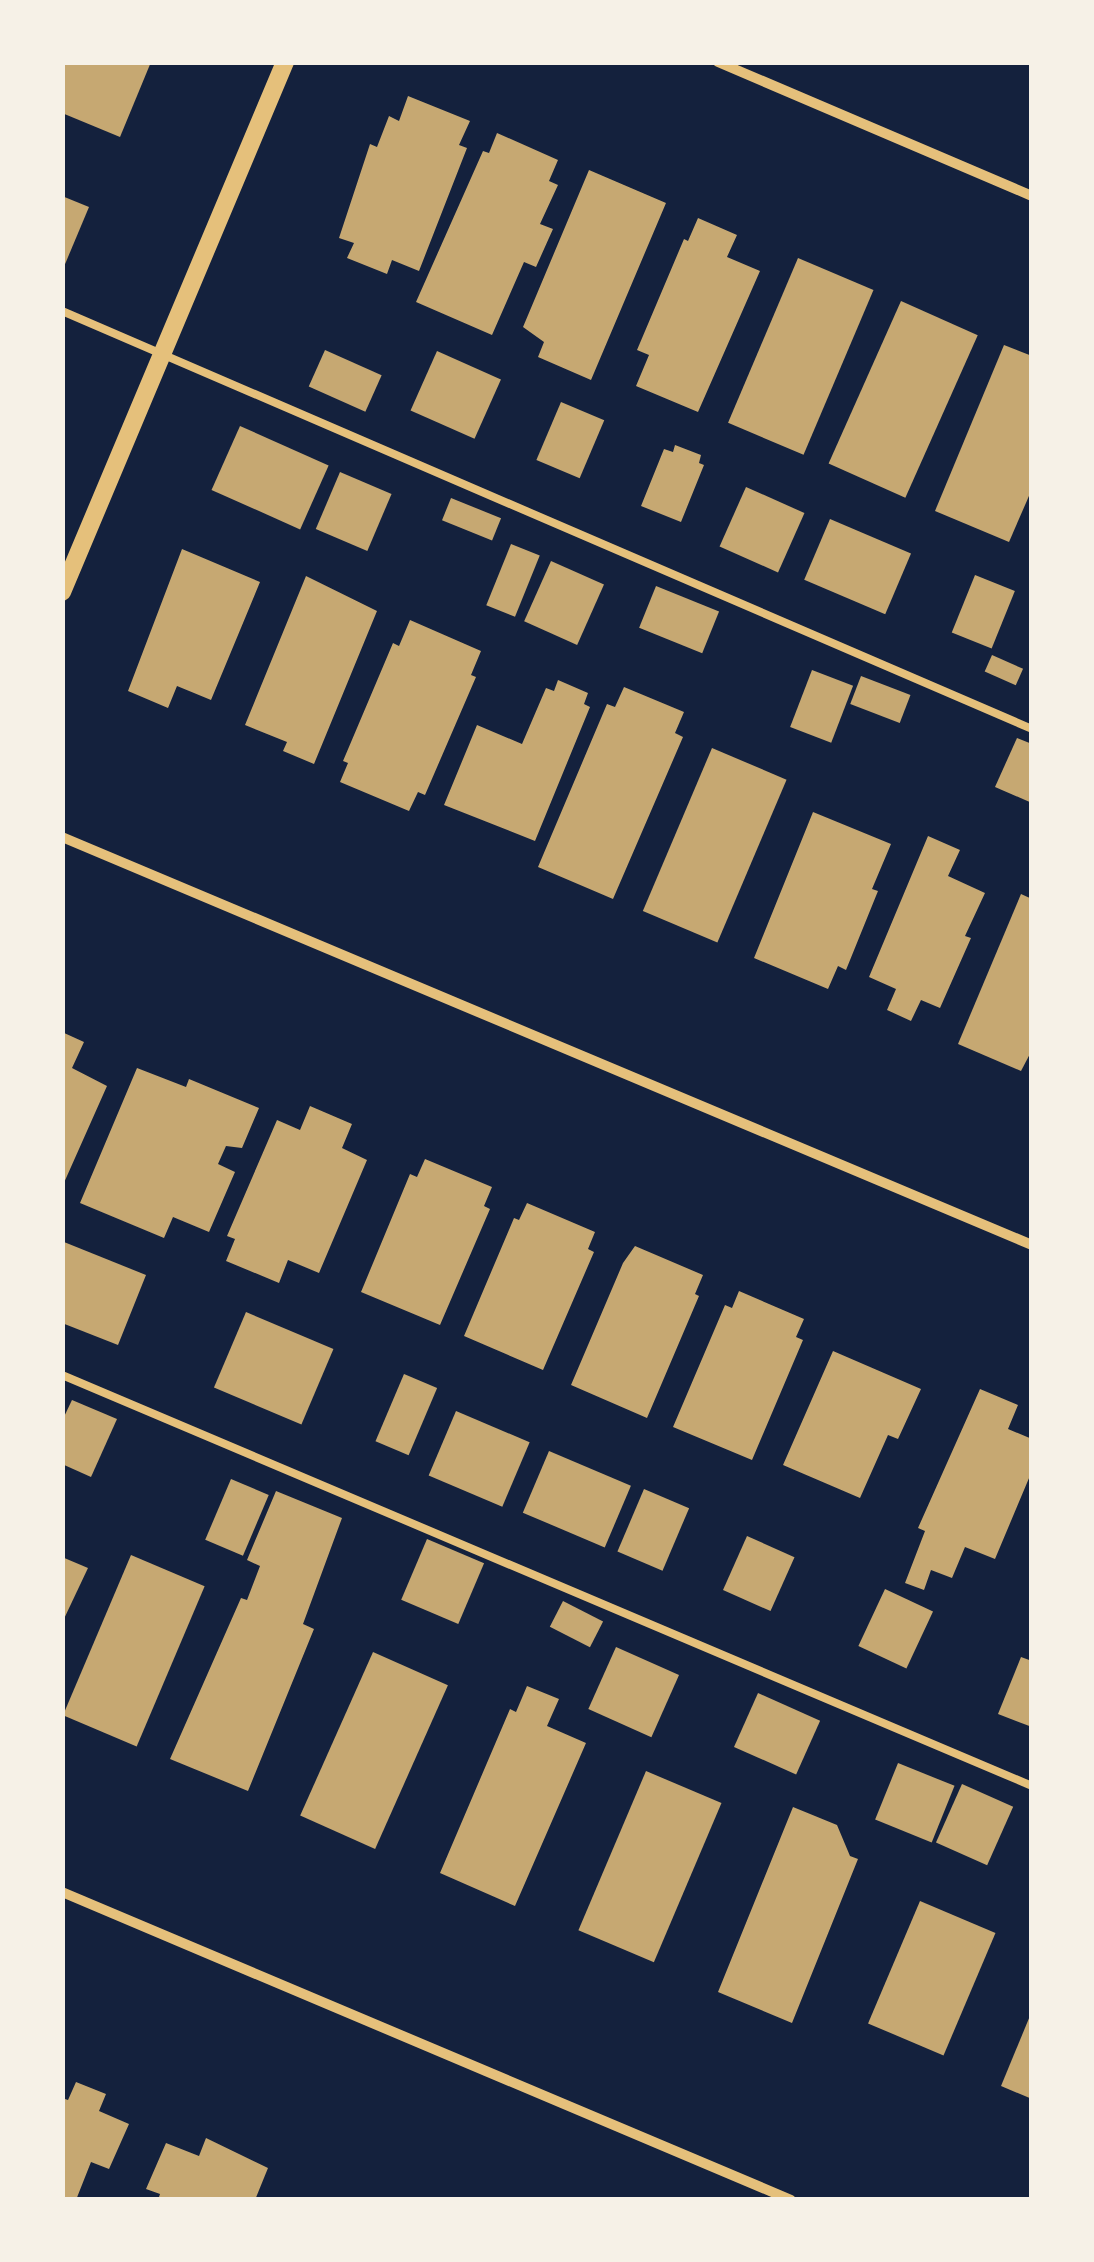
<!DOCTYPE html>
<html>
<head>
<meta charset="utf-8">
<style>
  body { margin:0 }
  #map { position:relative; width:1094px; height:2262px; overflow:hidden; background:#14213d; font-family:"Fira Sans Condensed",sans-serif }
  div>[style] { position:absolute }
  .building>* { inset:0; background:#c6a872; transform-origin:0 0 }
  .service>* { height:8px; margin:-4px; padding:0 4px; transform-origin:4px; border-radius:4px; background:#e5c07b }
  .minor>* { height:10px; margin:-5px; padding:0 5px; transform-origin:5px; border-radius:5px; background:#e5c07b }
  .tertiary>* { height:18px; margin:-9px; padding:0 9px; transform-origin:9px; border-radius:9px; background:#e5c07b }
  span { translate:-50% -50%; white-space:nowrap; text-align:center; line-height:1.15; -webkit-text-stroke:10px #f6f1e7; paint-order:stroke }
  .frame { position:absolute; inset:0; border:65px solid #f6f1e7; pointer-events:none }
</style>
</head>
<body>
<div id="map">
  <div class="building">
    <div style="clip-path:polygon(62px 62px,151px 62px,120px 137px,62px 113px)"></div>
    <div style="clip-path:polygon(408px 96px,470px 121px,459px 145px,467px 148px,419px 271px,392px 260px,387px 274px,347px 258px,354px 243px,339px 238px,370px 144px,377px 147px,389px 116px,399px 121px)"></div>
    <div style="clip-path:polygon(497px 133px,558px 160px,549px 181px,558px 185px,540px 224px,553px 229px,536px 267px,524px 262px,492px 335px,416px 302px,483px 151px,489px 153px)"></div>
    <div style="clip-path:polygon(589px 170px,666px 203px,591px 380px,538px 357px,544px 342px,523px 327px)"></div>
    <div style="clip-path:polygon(62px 196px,89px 207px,63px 269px,62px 269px)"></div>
    <div style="clip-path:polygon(698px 218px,737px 235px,727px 257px,760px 271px,698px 412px,636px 386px,649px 355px,637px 350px,684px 239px,688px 241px)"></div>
    <div style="left:798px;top:258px;width:82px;height:179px;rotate:23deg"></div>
    <div style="left:901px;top:301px;width:84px;height:178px;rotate:24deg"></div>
    <div style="clip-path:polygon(1004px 345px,1032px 356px,1032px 489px,1009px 542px,935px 511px)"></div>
    <div style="left:325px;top:350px;width:62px;height:40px;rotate:24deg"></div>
    <div style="left:437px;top:351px;width:70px;height:65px;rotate:24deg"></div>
    <div style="left:561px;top:402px;width:47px;height:63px;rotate:23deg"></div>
    <div style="left:240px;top:426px;width:97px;height:70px;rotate:24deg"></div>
    <div style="clip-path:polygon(675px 445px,701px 455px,699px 463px,704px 465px,681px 522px,641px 506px,664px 449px,673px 452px)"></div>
    <div style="left:340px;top:472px;width:56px;height:62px;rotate:23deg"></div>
    <div style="left:746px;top:487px;width:64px;height:65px;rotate:24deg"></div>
    <div style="left:451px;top:498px;width:54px;height:24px;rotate:22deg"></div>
    <div style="left:830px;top:519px;width:88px;height:66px;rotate:23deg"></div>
    <div style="left:511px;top:544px;width:31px;height:66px;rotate:22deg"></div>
    <div style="clip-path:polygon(182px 549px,260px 582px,211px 700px,177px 686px,168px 708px,128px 691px)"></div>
    <div style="left:551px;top:561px;width:58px;height:66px;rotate:24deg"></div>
    <div style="left:975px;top:575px;width:43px;height:62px;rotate:22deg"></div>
    <div style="clip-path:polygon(306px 576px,377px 611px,314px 764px,283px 751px,287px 742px,245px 725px)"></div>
    <div style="left:656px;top:586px;width:68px;height:45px;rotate:22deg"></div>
    <div style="clip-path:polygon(410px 620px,481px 651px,471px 675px,476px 677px,425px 795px,418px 792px,409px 811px,340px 782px,348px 763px,343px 761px,393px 643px,399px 646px)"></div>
    <div style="left:992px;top:655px;width:34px;height:18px;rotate:24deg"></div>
    <div style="left:812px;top:670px;width:44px;height:61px;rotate:21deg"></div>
    <div style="left:861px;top:676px;width:53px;height:30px;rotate:21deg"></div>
    <div style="clip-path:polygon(558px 680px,588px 693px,584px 704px,590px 707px,535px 841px,444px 805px,477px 725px,522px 744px,546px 688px,554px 691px)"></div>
    <div style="clip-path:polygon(624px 687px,684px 712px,675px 733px,683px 737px,613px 899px,538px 867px,607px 704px,615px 707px)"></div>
    <div style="clip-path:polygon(1017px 738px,1032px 744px,1032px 803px,995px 787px)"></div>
    <div style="left:712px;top:748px;width:81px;height:177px;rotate:23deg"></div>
    <div style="clip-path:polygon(813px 812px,891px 844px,872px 889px,878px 891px,846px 970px,838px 966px,828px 989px,754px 958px)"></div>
    <div style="clip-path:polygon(928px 836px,960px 850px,948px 876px,985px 893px,965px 936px,971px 938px,940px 1008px,921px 1000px,911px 1021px,887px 1010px,896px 989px,869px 977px)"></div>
    <div style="clip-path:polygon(1021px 894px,1032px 899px,1032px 1050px,1021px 1071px,958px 1044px)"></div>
    <div style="clip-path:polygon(62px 1032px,84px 1042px,72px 1068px,107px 1086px,63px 1185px)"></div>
    <div style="clip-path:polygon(137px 1068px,186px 1087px,189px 1079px,259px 1108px,242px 1148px,226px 1146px,218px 1164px,235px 1172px,209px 1232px,173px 1217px,164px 1238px,80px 1203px)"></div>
    <div style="clip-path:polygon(310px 1106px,352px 1124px,342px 1148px,367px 1160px,319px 1273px,288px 1260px,279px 1283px,226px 1261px,235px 1239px,227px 1236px,277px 1120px,300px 1130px)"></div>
    <div style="clip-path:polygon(425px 1159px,492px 1187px,484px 1206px,490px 1209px,440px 1325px,361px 1292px,410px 1174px,417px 1177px)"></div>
    <div style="clip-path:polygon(527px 1203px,595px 1232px,588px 1249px,594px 1252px,543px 1370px,464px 1336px,514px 1218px,519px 1220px)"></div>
    <div style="clip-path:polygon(64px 1242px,146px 1275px,118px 1345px,62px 1323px)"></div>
    <div style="clip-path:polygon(635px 1246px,703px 1275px,695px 1294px,699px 1296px,647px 1418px,571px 1385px,623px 1263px)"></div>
    <div style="clip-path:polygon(739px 1291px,804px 1319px,796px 1337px,803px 1340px,752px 1460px,673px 1427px,725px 1305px,732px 1308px)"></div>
    <div style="left:246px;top:1312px;width:95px;height:82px;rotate:23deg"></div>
    <div style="clip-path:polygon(833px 1351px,921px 1389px,898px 1439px,888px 1435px,860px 1498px,783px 1465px)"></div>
    <div style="left:404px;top:1374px;width:36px;height:73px;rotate:23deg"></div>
    <div style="clip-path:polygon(980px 1389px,1018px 1405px,1008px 1429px,1032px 1439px,1032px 1471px,995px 1559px,965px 1547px,952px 1578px,931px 1570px,924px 1590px,905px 1583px,925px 1531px,918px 1528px)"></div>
    <div style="clip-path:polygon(72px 1400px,117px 1419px,91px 1477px,62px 1464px,62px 1421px)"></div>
    <div style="left:456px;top:1411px;width:80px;height:70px;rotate:23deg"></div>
    <div style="left:549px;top:1451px;width:89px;height:67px;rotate:23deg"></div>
    <div style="left:231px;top:1479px;width:41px;height:66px;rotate:23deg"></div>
    <div style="left:644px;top:1489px;width:49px;height:68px;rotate:23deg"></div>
    <div style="clip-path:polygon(276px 1491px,342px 1518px,303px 1624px,314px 1629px,248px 1791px,170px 1759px,241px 1598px,247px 1600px,260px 1566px,247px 1560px)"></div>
    <div style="left:747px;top:1536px;width:52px;height:59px;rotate:24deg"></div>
    <div style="left:427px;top:1539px;width:62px;height:66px;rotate:23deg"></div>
    <div style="left:131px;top:1555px;width:80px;height:174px;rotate:23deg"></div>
    <div style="clip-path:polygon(62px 1557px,88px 1568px,62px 1623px)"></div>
    <div style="left:885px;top:1589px;width:53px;height:63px;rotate:25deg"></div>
    <div style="left:563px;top:1601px;width:45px;height:29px;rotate:27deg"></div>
    <div style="left:616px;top:1647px;width:69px;height:68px;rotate:24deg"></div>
    <div style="left:373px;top:1652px;width:82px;height:179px;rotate:24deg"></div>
    <div style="clip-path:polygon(1021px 1657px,1032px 1661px,1032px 1727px,998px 1714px)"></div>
    <div style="clip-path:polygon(527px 1686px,559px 1699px,547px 1726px,586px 1743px,515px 1906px,440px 1873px,510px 1709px,516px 1712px)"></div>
    <div style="left:758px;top:1693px;width:68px;height:59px;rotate:24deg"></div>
    <div style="left:898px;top:1763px;width:61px;height:61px;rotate:22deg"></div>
    <div style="left:646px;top:1771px;width:82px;height:173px;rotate:23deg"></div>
    <div style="left:962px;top:1784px;width:56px;height:64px;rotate:24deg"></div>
    <div style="clip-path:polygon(793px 1807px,837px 1825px,850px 1856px,858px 1859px,792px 2023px,718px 1992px)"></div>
    <div style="left:920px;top:1901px;width:82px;height:133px;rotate:23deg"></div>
    <div style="clip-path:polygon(1032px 2011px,1032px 2099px,1001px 2086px)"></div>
    <div style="clip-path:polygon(76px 2082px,106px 2094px,99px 2111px,129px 2124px,109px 2169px,91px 2162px,76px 2200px,62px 2200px,62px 2098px,68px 2100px)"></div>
    <div style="clip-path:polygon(206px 2138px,268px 2168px,255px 2200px,158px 2200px,160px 2194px,146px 2189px,166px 2143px,199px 2156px)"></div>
  </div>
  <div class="service">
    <div style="left:62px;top:311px;width:1056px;rotate:23.31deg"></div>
    <div style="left:62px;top:1375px;width:1053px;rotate:22.96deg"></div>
  </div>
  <div class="minor">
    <div style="left:718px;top:62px;width:341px;rotate:23.1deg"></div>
    <div style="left:62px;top:837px;width:1052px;rotate:22.81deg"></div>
    <div style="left:62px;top:1892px;width:791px;rotate:22.9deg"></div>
  </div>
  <div class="tertiary">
    <div style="left:62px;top:592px;width:575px;rotate:-67.18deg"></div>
  </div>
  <div class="frame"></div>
</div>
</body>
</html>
